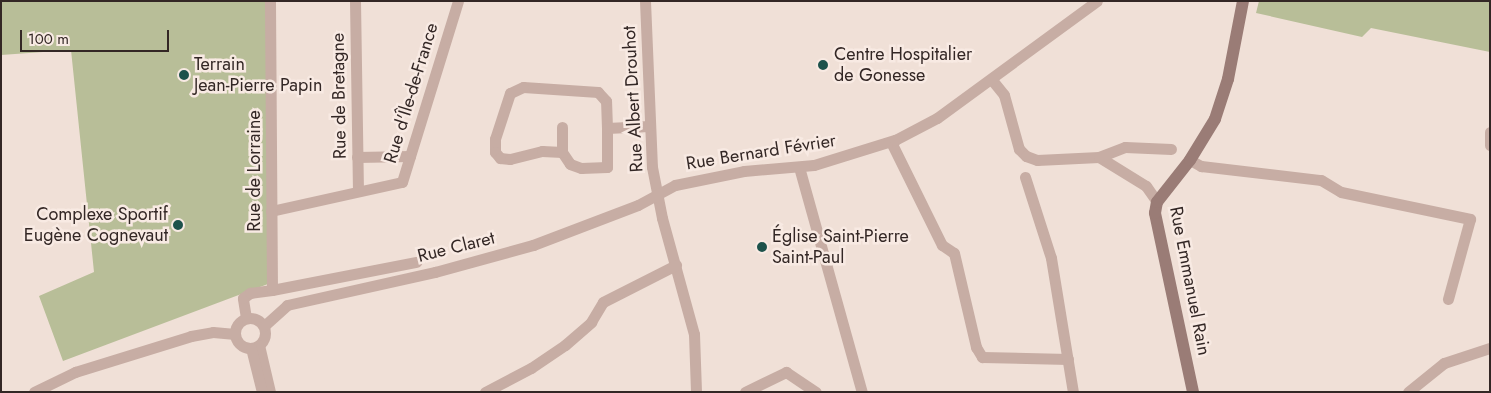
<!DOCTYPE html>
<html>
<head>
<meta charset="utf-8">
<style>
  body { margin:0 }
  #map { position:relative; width:1491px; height:393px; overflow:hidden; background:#f0e0d7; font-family:Jost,sans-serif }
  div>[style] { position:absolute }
  .green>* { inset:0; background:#b8be98 }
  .street>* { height:11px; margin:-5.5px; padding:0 5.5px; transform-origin:5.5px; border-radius:5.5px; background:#c7ada4 }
  .street>.ring { margin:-5.5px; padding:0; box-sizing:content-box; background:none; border:11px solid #c7ada4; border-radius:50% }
  .secondary>* { height:12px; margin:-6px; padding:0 6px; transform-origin:6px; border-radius:6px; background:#9a7c76 }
  .dots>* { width:14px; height:14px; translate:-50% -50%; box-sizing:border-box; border:2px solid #f8eae3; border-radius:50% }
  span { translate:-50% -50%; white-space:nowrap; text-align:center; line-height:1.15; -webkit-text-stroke:5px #f8eae3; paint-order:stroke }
  .poi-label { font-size:18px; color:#332725 }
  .left { translate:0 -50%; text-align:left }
  .right { translate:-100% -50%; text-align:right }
  .street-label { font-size:18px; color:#332725 }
  .frame { position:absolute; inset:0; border:2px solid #332725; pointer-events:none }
  .scale { position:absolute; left:20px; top:30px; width:149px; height:22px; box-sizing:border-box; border:2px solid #332725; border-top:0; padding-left:6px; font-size:15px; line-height:18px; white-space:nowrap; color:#332725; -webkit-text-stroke:4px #f8eae3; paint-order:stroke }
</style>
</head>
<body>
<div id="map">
  <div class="green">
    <div style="clip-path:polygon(1px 1px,267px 1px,268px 284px,63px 361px,39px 296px,94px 272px,71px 50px,1px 55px)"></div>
    <div style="clip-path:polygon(1259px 1px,1490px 1px,1490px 52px,1371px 28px,1362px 37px,1256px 13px)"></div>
  </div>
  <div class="street">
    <div style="left:355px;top:1px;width:189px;rotate:89.1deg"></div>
    <div style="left:645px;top:1px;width:166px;rotate:87.6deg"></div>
    <div style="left:652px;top:167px;width:52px;rotate:78.9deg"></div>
    <div style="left:662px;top:218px;width:120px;rotate:74.6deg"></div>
    <div style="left:694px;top:334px;width:58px;rotate:88deg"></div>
    <div style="left:992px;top:80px;width:19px;rotate:51deg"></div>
    <div style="left:1004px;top:95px;width:56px;rotate:74.5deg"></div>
    <div style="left:1019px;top:149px;width:10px;rotate:45deg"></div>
    <div style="left:1026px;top:156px;width:12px;rotate:20deg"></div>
    <div style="left:1037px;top:160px;width:62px;rotate:-2.8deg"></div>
    <div style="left:1099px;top:157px;width:55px;rotate:31.7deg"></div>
    <div style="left:1146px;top:186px;width:19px;rotate:55deg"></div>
    <div style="left:607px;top:128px;width:27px;rotate:-92deg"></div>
    <div style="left:606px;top:101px;width:12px;rotate:-132deg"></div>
    <div style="left:598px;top:92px;width:75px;rotate:-176.2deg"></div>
    <div style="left:523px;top:87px;width:14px;rotate:155deg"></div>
    <div style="left:510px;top:93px;width:48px;rotate:108.1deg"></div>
    <div style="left:495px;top:139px;width:13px;rotate:90deg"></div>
    <div style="left:495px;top:152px;width:8px;rotate:50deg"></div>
    <div style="left:500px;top:158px;width:10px;rotate:6deg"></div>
    <div style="left:510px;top:159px;width:33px;rotate:-14deg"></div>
    <div style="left:542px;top:151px;width:20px;rotate:3deg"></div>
    <div style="left:562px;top:152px;width:14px;rotate:56deg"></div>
    <div style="left:570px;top:164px;width:12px;rotate:20deg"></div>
    <div style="left:581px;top:168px;width:26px;rotate:-2deg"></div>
    <div style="left:607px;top:167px;width:39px;rotate:-90deg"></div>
    <div style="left:607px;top:128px;width:42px;rotate:-2.7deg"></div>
    <div style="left:1490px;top:132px;width:13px;rotate:90deg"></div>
    <div style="left:891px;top:142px;width:115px;rotate:63.7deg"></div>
    <div style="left:942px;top:245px;width:14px;rotate:34deg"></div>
    <div style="left:954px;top:253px;width:97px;rotate:76.8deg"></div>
    <div style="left:976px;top:347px;width:12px;rotate:59deg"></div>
    <div style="left:982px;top:357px;width:86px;rotate:1.3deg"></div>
    <div style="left:562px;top:152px;width:25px;rotate:-90deg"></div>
    <div style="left:357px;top:157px;width:53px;rotate:-1.1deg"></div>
    <div style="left:1099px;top:157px;width:28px;rotate:-21deg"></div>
    <div style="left:1125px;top:147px;width:46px;rotate:2.5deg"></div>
    <div style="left:1190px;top:160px;width:13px;rotate:29deg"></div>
    <div style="left:1201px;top:166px;width:121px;rotate:6.7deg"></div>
    <div style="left:1321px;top:180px;width:23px;rotate:31deg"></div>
    <div style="left:1341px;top:192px;width:132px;rotate:11.8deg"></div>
    <div style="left:1470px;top:219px;width:83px;rotate:105.4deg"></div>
    <div style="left:799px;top:167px;width:234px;rotate:74.4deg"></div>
    <div style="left:1025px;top:177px;width:85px;rotate:72.2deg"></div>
    <div style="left:1051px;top:258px;width:136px;rotate:80.7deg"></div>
    <div style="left:271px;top:211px;width:134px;rotate:-12.5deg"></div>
    <div style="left:402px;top:182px;width:189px;rotate:-72.8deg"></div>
    <div style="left:272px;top:290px;width:147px;rotate:-11deg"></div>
    <div class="ring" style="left:235px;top:318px;width:19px;height:19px"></div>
    <div style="left:246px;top:318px;width:20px;rotate:-99deg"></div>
    <div style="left:243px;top:298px;width:9px;rotate:-36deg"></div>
    <div style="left:250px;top:293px;width:22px;rotate:-8deg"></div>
    <div style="left:272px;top:290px;width:289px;rotate:-90.4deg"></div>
    <div style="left:264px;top:326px;width:31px;rotate:-42deg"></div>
    <div style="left:287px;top:305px;width:152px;rotate:-12.6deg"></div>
    <div style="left:435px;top:272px;width:102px;rotate:-15.4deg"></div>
    <div style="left:533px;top:245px;width:112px;rotate:-20.9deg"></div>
    <div style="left:638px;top:205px;width:42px;rotate:-28.4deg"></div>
    <div style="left:675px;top:185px;width:70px;rotate:-11.5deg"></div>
    <div style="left:744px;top:171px;width:70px;rotate:-4.9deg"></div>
    <div style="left:814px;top:165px;width:85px;rotate:-17.2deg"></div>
    <div style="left:895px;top:140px;width:47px;rotate:-27.6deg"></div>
    <div style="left:937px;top:118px;width:198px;rotate:-36.2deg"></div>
    <div style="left:259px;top:345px;width:48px;rotate:76.8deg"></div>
    <div style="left:251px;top:348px;width:45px;rotate:76deg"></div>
    <div style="left:34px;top:392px;width:46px;rotate:-26deg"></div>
    <div style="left:75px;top:372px;width:121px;rotate:-17.2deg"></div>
    <div style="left:191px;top:336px;width:22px;rotate:-10deg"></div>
    <div style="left:213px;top:332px;width:22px;rotate:5deg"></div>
    <div style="left:485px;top:392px;width:52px;rotate:-27.6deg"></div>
    <div style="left:531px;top:368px;width:41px;rotate:-34.1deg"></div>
    <div style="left:565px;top:345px;width:35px;rotate:-41deg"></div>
    <div style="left:591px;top:322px;width:23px;rotate:-59deg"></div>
    <div style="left:603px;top:302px;width:82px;rotate:-26.9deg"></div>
    <div style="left:745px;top:392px;width:46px;rotate:-26deg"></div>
    <div style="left:786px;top:372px;width:36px;rotate:34deg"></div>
    <div style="left:1408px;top:392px;width:46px;rotate:-38.9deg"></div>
    <div style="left:1444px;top:363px;width:48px;rotate:-18.1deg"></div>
  </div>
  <div class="secondary">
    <div style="left:1193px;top:392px;width:183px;rotate:-102deg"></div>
    <div style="left:1155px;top:213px;width:11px;rotate:-80deg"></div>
    <div style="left:1157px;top:202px;width:53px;rotate:-51.8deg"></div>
    <div style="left:1190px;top:160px;width:48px;rotate:-58.6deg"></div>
    <div style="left:1215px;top:119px;width:42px;rotate:-72deg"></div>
    <div style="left:1228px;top:79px;width:79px;rotate:-79.1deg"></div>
  </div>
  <div class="dots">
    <div style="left:823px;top:65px;background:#1d524b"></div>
    <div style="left:184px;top:75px;background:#1d524b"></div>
    <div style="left:178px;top:225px;background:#1d524b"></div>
    <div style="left:762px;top:247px;background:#1d524b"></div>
  </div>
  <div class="poi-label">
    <span class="left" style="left:834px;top:65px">Centre Hospitalier<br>de Gonesse</span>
    <span class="left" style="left:194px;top:75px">Terrain<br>Jean-Pierre Papin</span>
    <span class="right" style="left:168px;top:225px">Complexe Sportif<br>Eugène Cognevaut</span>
    <span class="left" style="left:772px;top:247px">Église Saint-Pierre<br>Saint-Paul</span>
  </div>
  <div class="street-label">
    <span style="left:411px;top:93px;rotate:-73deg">Rue d'Île-de-France</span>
    <span style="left:339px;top:96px;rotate:-91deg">Rue de Bretagne</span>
    <span style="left:633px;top:99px;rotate:-93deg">Rue Albert Drouhot</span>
    <span style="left:761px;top:152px;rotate:-9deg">Rue Bernard Février</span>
    <span style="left:254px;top:171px;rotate:-90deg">Rue de Lorraine</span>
    <span style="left:456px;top:247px;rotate:-14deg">Rue Claret</span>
    <span style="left:1190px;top:281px;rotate:79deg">Rue Emmanuel Rain</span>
  </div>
  <div class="frame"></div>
  <div class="scale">100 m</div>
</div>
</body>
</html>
